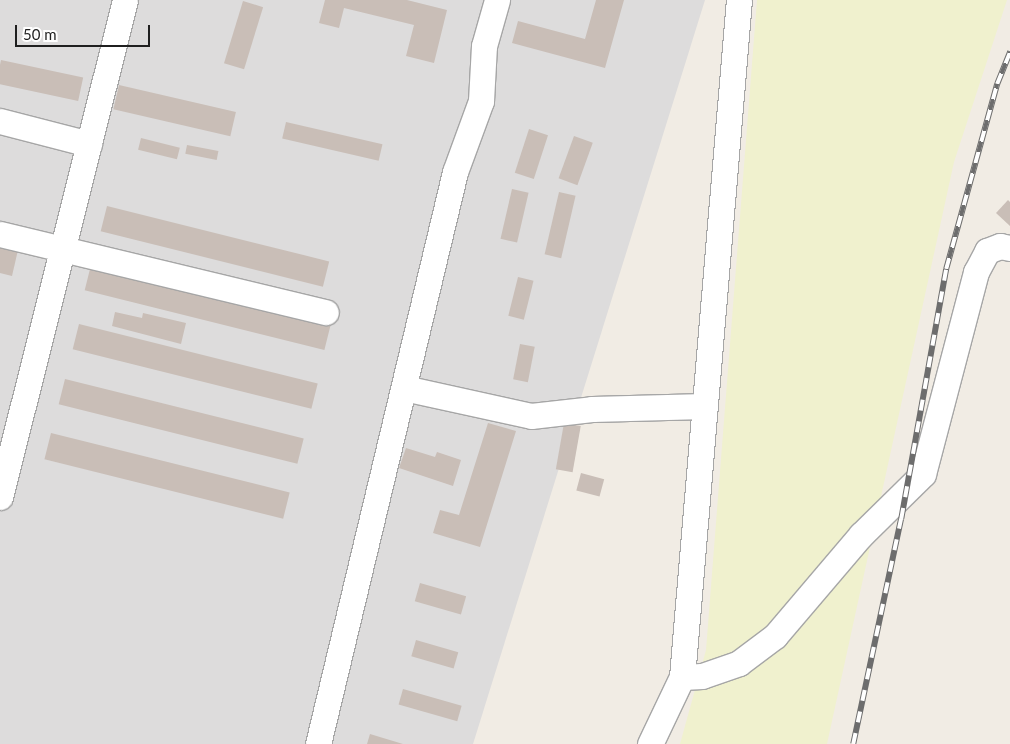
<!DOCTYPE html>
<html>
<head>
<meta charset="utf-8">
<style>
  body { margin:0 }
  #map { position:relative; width:1010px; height:744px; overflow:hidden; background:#f1ece4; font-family:Lato,sans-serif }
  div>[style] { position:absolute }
  .residential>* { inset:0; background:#dddcdc }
  .farmland>* { inset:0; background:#f0f1ce }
  .building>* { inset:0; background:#c9beb7; transform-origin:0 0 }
  .roads { filter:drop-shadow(1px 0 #a6a6a6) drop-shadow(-1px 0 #a6a6a6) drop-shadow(0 1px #a6a6a6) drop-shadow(0 -1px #a6a6a6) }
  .minor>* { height:25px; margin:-12.5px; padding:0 12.5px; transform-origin:12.5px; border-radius:12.5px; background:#fff }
  .rail>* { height:5.5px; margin-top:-2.75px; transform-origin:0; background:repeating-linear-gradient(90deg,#fff 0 11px,#6d6d6d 0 22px); box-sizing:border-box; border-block:1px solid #6d6d6d }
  span { translate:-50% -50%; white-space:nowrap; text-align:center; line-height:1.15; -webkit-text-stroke:4px #fff; paint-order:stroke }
  .scale { position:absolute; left:15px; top:25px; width:135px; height:22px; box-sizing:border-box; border:2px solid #1f1f1f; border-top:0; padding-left:6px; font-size:15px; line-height:18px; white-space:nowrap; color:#1f1f1f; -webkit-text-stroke:4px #fff; paint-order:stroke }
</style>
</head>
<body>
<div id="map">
  <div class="residential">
    <div style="clip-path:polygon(0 0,705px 0,473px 744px,0 744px)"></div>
  </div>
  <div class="farmland">
    <div style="clip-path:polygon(757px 0,1007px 0,954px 162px,827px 744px,680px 744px,706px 650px)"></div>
  </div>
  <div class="building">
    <div style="clip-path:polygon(325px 0,407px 0,447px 10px,434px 63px,406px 56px,414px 25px,344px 8px,339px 28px,319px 23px)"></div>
    <div style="clip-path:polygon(596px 0,624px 0,605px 68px,512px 43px,518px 21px,585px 39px)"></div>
    <div style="left:243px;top:1px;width:21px;height:65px;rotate:17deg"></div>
    <div style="left:1px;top:60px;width:84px;height:24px;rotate:12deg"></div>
    <div style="left:119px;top:85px;width:120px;height:25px;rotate:13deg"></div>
    <div style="left:286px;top:122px;width:99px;height:17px;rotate:13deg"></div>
    <div style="left:529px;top:129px;width:20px;height:46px;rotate:18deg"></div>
    <div style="left:574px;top:136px;width:20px;height:45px;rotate:20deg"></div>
    <div style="left:141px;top:138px;width:40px;height:12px;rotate:14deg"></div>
    <div style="left:187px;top:145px;width:32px;height:9px;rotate:11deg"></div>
    <div style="left:512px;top:189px;width:17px;height:51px;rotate:13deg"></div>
    <div style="left:559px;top:192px;width:17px;height:64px;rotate:13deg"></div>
    <div style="clip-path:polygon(1008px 200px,1010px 202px,1010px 226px,996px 213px)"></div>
    <div style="left:107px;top:206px;width:229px;height:26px;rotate:14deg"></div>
    <div style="clip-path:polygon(0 246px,18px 250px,12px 276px,0 273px)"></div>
    <div style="left:91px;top:265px;width:247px;height:26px;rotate:14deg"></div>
    <div style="left:518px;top:277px;width:16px;height:40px;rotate:14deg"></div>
    <div style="clip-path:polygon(115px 312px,142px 318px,143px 313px,186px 323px,181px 344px,112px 326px)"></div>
    <div style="left:79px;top:324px;width:246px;height:26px;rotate:14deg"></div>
    <div style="left:520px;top:344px;width:15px;height:36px;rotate:11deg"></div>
    <div style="left:65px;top:379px;width:246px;height:26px;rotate:14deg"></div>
    <div style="clip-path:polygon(488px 423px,516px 431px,480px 547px,433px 533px,440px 510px,459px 515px)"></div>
    <div style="left:564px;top:423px;width:17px;height:47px;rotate:10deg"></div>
    <div style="left:51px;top:433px;width:246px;height:27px;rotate:14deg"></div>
    <div style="clip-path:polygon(406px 448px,435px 457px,437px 452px,461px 460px,453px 486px,399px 468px)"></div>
    <div style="left:581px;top:473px;width:24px;height:18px;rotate:15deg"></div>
    <div style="left:420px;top:583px;width:48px;height:19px;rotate:16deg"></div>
    <div style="left:416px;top:640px;width:44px;height:17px;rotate:16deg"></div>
    <div style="left:403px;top:689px;width:61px;height:16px;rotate:16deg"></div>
    <div style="clip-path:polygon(370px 734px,403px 744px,367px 744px)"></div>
  </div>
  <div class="roads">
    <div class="minor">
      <div style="left:0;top:121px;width:92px;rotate:14.5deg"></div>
      <div style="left:0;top:234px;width:335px;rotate:13.5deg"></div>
      <div style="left:404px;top:388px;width:130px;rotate:12.4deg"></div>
      <div style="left:531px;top:416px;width:61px;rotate:-6.5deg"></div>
      <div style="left:592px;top:409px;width:113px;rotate:-1.5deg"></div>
      <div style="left:0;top:497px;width:512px;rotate:-75.88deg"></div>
      <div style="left:682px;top:677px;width:20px;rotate:-3deg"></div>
      <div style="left:702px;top:676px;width:39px;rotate:-19deg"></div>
      <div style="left:739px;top:663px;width:45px;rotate:-36.9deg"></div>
      <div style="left:775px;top:636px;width:133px;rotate:-49.6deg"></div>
      <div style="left:861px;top:535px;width:87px;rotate:-44.5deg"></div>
      <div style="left:923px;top:474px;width:209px;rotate:-75.3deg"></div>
      <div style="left:976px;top:272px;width:24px;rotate:-62deg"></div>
      <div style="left:987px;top:251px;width:14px;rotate:-21deg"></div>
      <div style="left:1000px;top:246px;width:10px;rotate:11deg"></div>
      <div style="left:318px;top:744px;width:588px;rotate:-76.53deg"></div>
      <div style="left:455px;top:172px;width:76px;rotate:-69.9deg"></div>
      <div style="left:481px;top:101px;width:55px;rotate:-86.9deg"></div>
      <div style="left:484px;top:46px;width:48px;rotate:-74.2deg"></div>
      <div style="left:650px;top:744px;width:74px;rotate:-64.5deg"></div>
      <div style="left:682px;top:677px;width:679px;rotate:-85.19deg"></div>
    </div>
  </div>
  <div class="rail">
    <div style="left:853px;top:744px;width:230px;rotate:-78deg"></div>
    <div style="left:901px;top:519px;width:254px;rotate:-79.8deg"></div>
    <div style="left:946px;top:269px;width:192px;rotate:-74.6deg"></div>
    <div style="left:997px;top:84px;width:35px;rotate:-68deg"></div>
  </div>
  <div class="scale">50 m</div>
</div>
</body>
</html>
